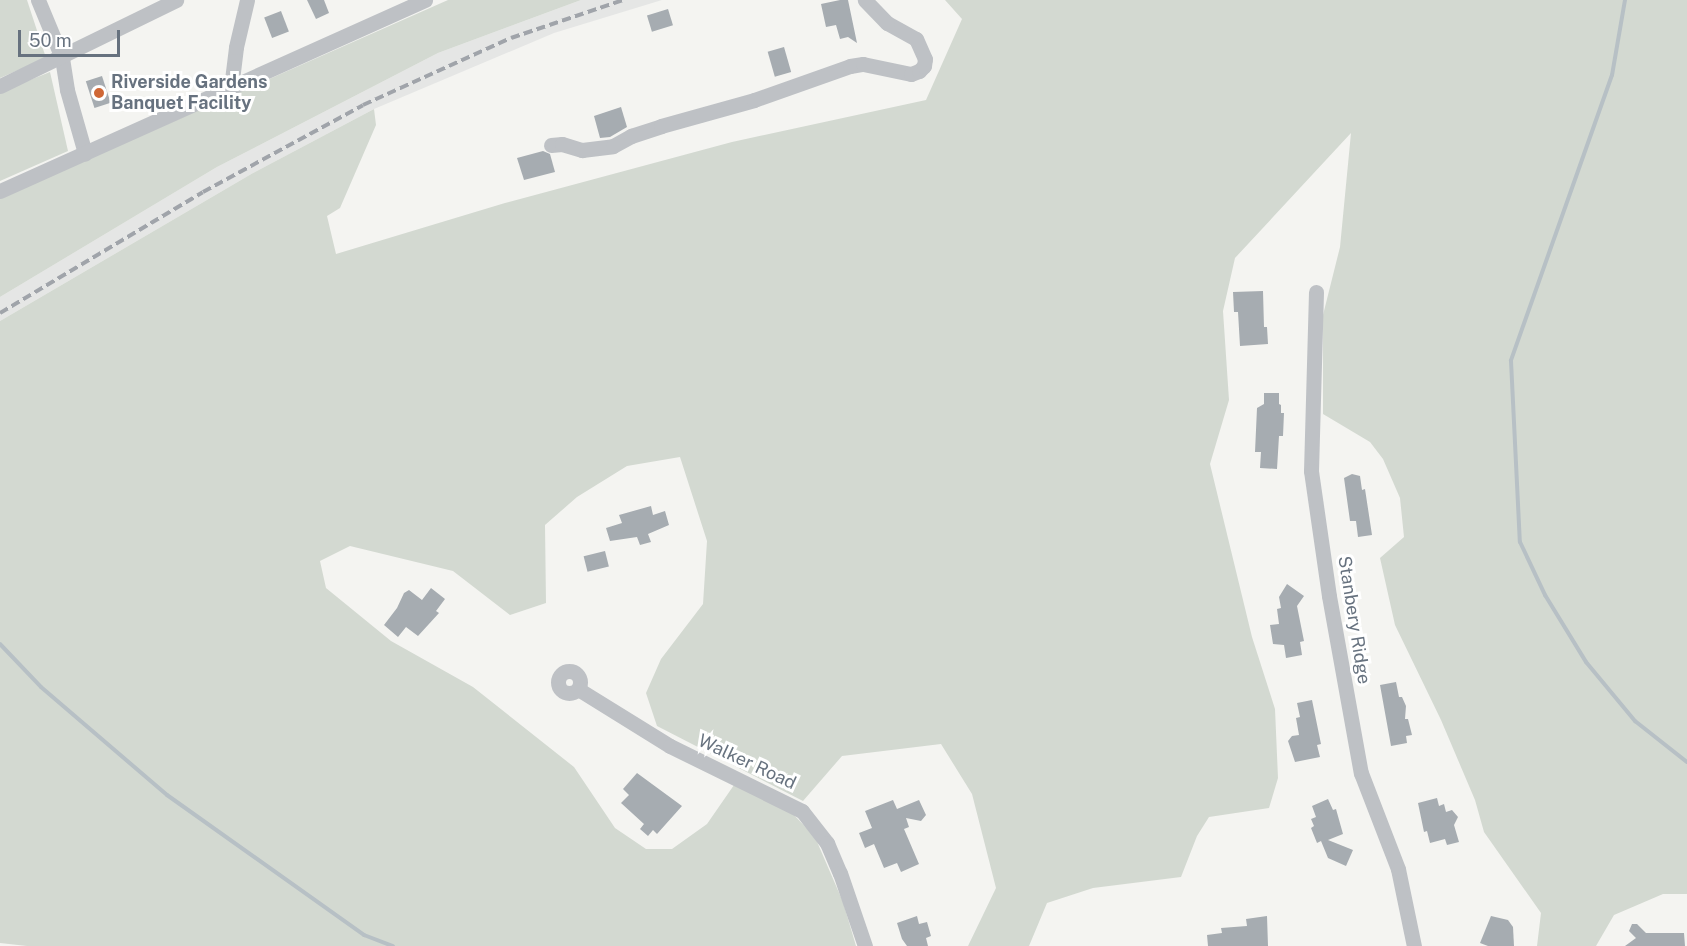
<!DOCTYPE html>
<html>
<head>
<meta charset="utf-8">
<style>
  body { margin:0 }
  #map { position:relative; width:1687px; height:946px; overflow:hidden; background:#f4f4f1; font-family:"Public Sans",sans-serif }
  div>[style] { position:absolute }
  .built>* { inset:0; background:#e5e6e5 }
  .green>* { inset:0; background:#d3d9d1 }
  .stream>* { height:4px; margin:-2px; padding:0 2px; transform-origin:2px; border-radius:2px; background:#b7c0c5 }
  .building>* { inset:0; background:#a6acb1; transform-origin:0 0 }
  .minor>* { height:15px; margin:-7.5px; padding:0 7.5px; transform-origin:7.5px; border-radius:7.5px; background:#bec1c5 }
  .minor>.ring { margin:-7.5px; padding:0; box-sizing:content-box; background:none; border:15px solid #bec1c5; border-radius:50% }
  .rail>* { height:4px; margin-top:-2px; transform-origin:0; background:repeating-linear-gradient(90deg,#a0a4aa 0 9px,transparent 0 13.5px) }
  .dots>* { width:16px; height:16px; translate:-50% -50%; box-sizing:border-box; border:3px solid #fff; border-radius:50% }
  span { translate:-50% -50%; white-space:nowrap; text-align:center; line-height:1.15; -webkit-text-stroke:6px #fff; paint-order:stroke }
  .poi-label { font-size:18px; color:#67727f; font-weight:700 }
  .left { translate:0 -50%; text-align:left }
  .street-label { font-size:18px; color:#67727f }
  .scale { position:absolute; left:18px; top:30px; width:102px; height:27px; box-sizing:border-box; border:3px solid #67727f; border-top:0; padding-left:8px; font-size:18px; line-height:21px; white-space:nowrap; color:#67727f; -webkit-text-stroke:4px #fff; paint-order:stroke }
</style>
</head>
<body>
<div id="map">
  <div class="built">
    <div style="clip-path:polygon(581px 0,662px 0,554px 33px,374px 109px,253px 173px,0 321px,0 297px,217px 167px,438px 53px)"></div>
  </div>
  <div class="green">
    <div style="clip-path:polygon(0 0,27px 0,46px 58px,0 78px)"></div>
    <div style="clip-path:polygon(448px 0,581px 0,438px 53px,217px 167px,0 297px,0 198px)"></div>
    <div style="clip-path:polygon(945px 0,1687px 0,1687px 894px,1663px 894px,1614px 915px,1596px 946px,1537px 946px,1541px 913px,1484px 832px,1475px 800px,1441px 720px,1395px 625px,1380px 558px,1404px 537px,1400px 498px,1383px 459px,1370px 442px,1323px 414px,1323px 315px,1340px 247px,1351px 133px,1235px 258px,1223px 311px,1229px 400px,1210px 464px,1252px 637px,1275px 709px,1278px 778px,1269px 808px,1209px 817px,1197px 836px,1181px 877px,1093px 888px,1047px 903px,1029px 946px,968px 946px,996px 888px,972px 794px,941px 744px,842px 756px,803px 801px,657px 726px,646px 693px,661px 659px,703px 604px,707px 541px,680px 457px,627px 466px,577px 497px,545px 525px,546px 603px,510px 615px,453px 571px,350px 546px,320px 561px,326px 588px,391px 641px,473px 687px,574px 767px,615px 828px,646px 849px,672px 849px,707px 824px,734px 785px,794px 815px,815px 837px,843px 902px,856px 946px,27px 946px,0 943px,0 321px,253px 173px,374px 109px,376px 125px,340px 208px,327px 216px,336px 254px,505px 203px,732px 142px,926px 100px,962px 19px)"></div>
    <div style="clip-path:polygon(50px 72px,68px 151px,0 181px,0 92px)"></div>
  </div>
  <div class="stream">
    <div style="left:1625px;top:0;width:76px;rotate:99.8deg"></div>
    <div style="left:1612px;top:75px;width:303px;rotate:109.5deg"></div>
    <div style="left:1511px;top:361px;width:181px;rotate:87.2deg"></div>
    <div style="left:1520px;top:542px;width:59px;rotate:64.7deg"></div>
    <div style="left:1545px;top:595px;width:79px;rotate:58.5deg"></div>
    <div style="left:1586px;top:662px;width:77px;rotate:50.3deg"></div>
    <div style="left:1635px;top:721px;width:66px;rotate:38.3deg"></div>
    <div style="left:0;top:644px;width:59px;rotate:46.4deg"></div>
    <div style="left:41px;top:687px;width:166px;rotate:40.6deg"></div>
    <div style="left:167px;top:795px;width:242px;rotate:35.4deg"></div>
    <div style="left:364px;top:935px;width:31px;rotate:21deg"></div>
  </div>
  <div class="building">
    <div style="clip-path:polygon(307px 0,324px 0,329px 13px,316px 19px)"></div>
    <div style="clip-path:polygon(840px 0,848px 0,857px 43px,848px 37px,840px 39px,836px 25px,826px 27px,821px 4px)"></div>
    <div style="left:668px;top:9px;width:17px;height:22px;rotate:73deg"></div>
    <div style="left:281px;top:11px;width:22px;height:18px;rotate:69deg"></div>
    <div style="left:784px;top:47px;width:26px;height:17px;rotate:74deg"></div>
    <div style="left:102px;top:76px;width:28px;height:17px;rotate:72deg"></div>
    <div style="clip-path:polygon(621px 107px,627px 127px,610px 137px,600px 138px,594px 116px)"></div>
    <div style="clip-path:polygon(543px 151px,550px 154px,555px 172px,524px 180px,517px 158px)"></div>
    <div style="clip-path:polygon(1263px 291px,1264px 327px,1267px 327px,1268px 344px,1240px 346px,1238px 312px,1234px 312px,1233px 292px)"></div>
    <div style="clip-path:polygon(1264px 393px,1279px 393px,1279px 404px,1281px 405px,1281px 413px,1284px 413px,1283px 436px,1279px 436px,1277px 469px,1260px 468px,1261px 452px,1255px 452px,1257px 408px,1264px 404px)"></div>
    <div style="clip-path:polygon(1352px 474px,1360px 476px,1362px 490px,1365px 489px,1372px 535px,1358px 537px,1356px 521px,1350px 521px,1344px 478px)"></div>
    <div style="clip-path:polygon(651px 506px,653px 515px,665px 511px,669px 525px,648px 534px,651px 542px,640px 545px,637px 537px,610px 541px,606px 528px,622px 523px,619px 515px)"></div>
    <div style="left:605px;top:551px;width:16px;height:22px;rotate:76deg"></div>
    <div style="clip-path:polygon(1287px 584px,1304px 596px,1297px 606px,1304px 641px,1300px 642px,1302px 655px,1286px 658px,1284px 645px,1273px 644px,1270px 625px,1279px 624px,1277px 609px,1281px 608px,1279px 597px)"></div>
    <div style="clip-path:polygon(431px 588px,445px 599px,436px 611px,439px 613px,418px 636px,406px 627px,398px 637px,384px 625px,397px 608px,404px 593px,409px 590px,422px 600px)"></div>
    <div style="clip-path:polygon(1396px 682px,1399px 697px,1402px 697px,1406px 706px,1405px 719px,1408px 719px,1412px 735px,1406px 736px,1407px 743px,1391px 746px,1380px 685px)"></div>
    <div style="clip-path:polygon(1312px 700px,1321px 744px,1317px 745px,1320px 757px,1295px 762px,1288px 741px,1292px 736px,1299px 735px,1296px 718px,1300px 717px,1297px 703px)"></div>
    <div style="clip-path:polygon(637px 773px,682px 806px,657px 834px,653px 830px,648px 836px,640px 829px,644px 824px,621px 803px,629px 795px,623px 789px)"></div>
    <div style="clip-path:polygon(1437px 798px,1439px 806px,1444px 804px,1446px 812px,1452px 810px,1458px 817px,1454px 825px,1459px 842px,1447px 845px,1445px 839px,1430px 843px,1427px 831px,1424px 832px,1418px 803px)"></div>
    <div style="clip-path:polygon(1328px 799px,1333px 810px,1336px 809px,1343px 834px,1328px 840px,1353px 850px,1346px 866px,1328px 858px,1321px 841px,1317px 843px,1311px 828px,1314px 826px,1311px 819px,1316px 817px,1312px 806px)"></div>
    <div style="clip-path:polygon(893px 800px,897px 809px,919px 800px,926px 815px,921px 821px,906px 818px,909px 827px,904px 829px,919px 864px,901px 872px,897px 863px,884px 868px,874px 844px,865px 848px,859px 833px,872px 828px,865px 811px)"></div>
    <div style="clip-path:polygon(917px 916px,919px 924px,927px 922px,931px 936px,926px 938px,928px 946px,907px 946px,902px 939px,897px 923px)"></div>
    <div style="clip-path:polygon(1267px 916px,1268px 946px,1208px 946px,1207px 935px,1222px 933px,1221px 928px,1247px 926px,1246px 919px)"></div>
    <div style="clip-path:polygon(1491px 916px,1508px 920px,1513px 927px,1514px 946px,1488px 946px,1480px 943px)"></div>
    <div style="clip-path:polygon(1632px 924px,1637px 924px,1646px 933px,1684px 933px,1685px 946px,1625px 946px,1636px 938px,1629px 931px)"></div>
  </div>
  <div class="minor">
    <div style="left:38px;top:0;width:63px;rotate:67.5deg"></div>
    <div style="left:62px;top:58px;width:32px;rotate:81deg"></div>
    <div style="left:67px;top:90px;width:66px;rotate:74.1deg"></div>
    <div style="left:0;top:86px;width:196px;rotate:-26deg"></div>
    <div style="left:231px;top:88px;width:41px;rotate:-83deg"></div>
    <div style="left:236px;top:47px;width:48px;rotate:-76.8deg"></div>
    <div style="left:551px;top:145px;width:11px;rotate:-5deg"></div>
    <div style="left:562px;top:144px;width:21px;rotate:17deg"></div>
    <div style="left:582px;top:150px;width:31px;rotate:-7deg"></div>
    <div style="left:613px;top:146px;width:21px;rotate:-29deg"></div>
    <div style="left:631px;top:136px;width:32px;rotate:-18deg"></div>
    <div style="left:661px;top:126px;width:97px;rotate:-15.6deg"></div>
    <div style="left:754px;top:100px;width:102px;rotate:-19.5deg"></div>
    <div style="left:850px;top:66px;width:13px;rotate:-9deg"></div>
    <div style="left:863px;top:64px;width:49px;rotate:11.8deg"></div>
    <div style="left:911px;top:74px;width:9px;rotate:-21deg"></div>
    <div style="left:919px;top:71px;width:7px;rotate:-45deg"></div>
    <div style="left:924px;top:66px;width:7px;rotate:-82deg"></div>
    <div style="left:925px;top:59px;width:22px;rotate:-114deg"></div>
    <div style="left:916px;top:39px;width:33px;rotate:-151deg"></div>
    <div style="left:887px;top:23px;width:32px;rotate:-134deg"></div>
    <div style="left:0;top:191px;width:466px;rotate:-24.2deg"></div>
    <div style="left:1316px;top:292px;width:179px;rotate:91.6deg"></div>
    <div style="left:1311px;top:471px;width:126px;rotate:81.8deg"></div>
    <div style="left:1329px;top:596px;width:180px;rotate:79.8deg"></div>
    <div style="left:1361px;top:773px;width:103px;rotate:68.9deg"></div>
    <div style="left:1398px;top:869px;width:79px;rotate:78.3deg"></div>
    <div class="ring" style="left:558px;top:671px;width:7px;height:7px"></div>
    <div style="left:578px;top:689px;width:108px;rotate:31.8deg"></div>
    <div style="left:670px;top:746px;width:147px;rotate:26.2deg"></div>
    <div style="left:802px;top:811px;width:41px;rotate:52deg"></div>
    <div style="left:827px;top:843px;width:33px;rotate:67deg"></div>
    <div style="left:840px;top:873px;width:77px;rotate:71.1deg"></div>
  </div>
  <div class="rail">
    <div style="left:0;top:313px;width:236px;rotate:-30.8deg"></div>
    <div style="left:203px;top:192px;width:182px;rotate:-28.5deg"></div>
    <div style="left:363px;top:105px;width:162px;rotate:-24.4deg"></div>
    <div style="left:511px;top:38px;width:118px;rotate:-18.7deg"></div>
  </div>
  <div class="dots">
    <div style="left:99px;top:93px;background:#cf6736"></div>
  </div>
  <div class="poi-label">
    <span class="left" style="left:111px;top:93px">Riverside Gardens<br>Banquet Facility</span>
  </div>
  <div class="street-label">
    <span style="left:1354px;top:620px;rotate:81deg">Stanbery Ridge</span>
    <span style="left:747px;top:762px;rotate:25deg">Walker Road</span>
  </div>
  <div class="scale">50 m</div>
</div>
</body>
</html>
